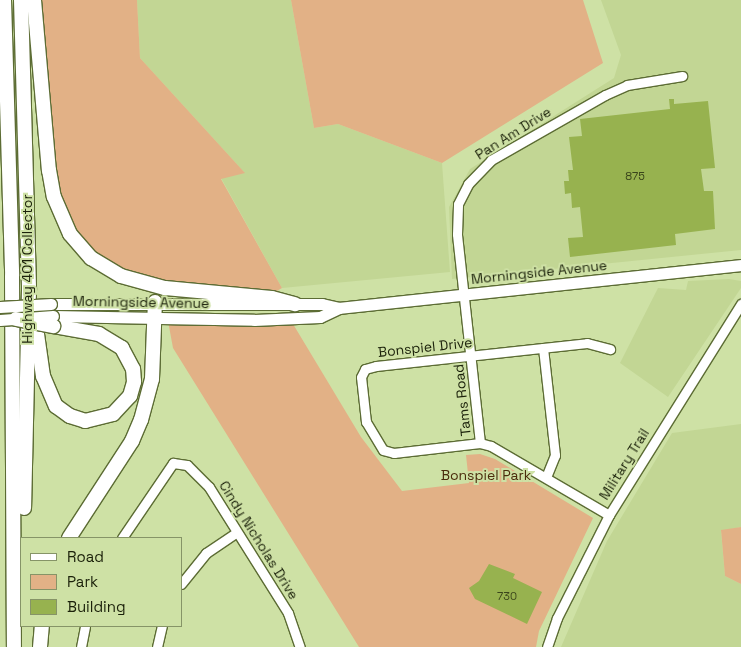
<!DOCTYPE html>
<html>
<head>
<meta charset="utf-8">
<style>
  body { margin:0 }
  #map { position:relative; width:741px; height:647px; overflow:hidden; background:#cee1a5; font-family:"Space Grotesk",sans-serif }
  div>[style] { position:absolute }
  .built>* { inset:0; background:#c2d694 }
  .green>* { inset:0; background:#e2b186 }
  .building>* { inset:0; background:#97b24f }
  .roads { filter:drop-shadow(1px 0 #5c6c34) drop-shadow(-1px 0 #5c6c34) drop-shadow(0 1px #5c6c34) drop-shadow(0 -1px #5c6c34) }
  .minor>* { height:9px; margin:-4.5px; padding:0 4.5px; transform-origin:4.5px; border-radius:4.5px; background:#fff }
  .major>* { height:11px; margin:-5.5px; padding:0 5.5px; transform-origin:5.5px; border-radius:5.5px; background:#fff }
  .highway>* { height:14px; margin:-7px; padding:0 7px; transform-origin:7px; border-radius:7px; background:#fff }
  .bridges { filter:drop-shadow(1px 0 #5c6c34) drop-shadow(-1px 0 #5c6c34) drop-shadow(0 1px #5c6c34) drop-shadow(0 -1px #5c6c34) }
  .major-bridge>* { height:11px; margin:-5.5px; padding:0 5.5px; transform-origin:5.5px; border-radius:5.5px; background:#fff }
  .highway-bridge>* { height:14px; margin:-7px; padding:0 7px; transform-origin:7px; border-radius:7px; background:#fff }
  span { translate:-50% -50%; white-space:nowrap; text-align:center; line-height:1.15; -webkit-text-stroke:4px #cee1a5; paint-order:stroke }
  .number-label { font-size:11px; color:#3a451b }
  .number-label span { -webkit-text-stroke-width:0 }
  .street-label { font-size:14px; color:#1b210a }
  .park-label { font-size:14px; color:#4b2c0c }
  .legend { position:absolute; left:20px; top:537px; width:162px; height:90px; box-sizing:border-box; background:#cee1a5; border:1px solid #869467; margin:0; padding:6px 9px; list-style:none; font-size:15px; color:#1b210a }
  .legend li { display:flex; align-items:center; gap:10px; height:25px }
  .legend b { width:25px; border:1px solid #869467 }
</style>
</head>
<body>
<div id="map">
  <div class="built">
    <div style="clip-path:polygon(137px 0,291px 0,314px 128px,338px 124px,442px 163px,450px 272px,282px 288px,221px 178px,244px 172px,140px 58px)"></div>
    <div style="clip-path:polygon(601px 0,741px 0,741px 250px,452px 279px,449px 207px,470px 169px,614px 78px,621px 55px)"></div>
    <div style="clip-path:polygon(729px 279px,741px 281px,741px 288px,668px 397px,620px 363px,658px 288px,686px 290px,688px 281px)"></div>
    <div style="clip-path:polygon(741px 424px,741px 527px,721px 531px,725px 576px,741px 584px,741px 647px,561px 647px,607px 541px,672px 433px)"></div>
  </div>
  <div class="green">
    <div style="clip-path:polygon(39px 0,137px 0,140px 58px,245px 173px,221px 179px,282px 288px,268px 296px,162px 281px,120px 270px,83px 242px,61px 202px,54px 171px)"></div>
    <div style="clip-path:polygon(291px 0,583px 0,603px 63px,442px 163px,338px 124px,314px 128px)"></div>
    <div style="clip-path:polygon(168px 321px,293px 324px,361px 437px,402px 491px,469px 483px,466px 455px,480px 454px,495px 459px,593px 518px,539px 631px,536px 647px,359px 647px,173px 348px)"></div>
    <div style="clip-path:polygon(741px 527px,741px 584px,725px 576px,721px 530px)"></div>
  </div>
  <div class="building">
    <div style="clip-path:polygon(669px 99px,674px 99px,674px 104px,708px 101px,715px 168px,701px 169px,704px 191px,713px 191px,715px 229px,675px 234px,676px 245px,570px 257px,568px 238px,583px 237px,580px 207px,572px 208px,571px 193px,565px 194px,564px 181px,569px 181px,568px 170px,573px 170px,569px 137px,582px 136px,580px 119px,670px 109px)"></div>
    <div style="clip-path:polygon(489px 564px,515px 574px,513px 578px,542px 592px,527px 624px,475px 599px,469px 588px,479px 581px)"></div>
  </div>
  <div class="roads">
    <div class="minor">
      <div style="left:543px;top:348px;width:108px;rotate:83.6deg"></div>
      <div style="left:555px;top:455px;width:24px;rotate:112deg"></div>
      <div style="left:480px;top:443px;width:210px;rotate:-96.3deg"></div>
      <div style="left:457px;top:234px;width:30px;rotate:-88deg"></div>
      <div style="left:458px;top:204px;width:22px;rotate:-63deg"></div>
      <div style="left:468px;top:184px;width:33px;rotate:-46deg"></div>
      <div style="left:491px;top:160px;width:131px;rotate:-29.7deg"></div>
      <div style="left:605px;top:95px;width:24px;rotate:-24deg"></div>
      <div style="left:627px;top:85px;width:56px;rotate:-9.3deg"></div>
      <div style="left:609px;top:515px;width:137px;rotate:-149.7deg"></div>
      <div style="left:491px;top:446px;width:11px;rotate:-165deg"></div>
      <div style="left:480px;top:443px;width:87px;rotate:173.4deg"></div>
      <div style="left:394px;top:453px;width:11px;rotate:-165deg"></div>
      <div style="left:383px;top:450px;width:33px;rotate:-121deg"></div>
      <div style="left:366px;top:422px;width:45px;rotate:-96.3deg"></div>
      <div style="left:361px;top:377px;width:9px;rotate:-63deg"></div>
      <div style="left:365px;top:369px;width:11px;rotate:-15deg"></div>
      <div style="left:376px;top:366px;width:212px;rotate:-6.2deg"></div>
      <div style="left:587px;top:343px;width:24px;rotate:15deg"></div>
      <div style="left:122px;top:538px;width:91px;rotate:-55.8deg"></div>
      <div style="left:173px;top:463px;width:14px;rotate:8deg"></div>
      <div style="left:187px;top:465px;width:31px;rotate:45deg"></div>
      <div style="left:209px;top:487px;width:149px;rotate:57.9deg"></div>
      <div style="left:288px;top:613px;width:36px;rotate:71deg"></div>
      <div style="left:181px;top:584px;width:40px;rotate:-51deg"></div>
      <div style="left:206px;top:553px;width:36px;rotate:-34deg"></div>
      <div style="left:81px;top:647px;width:21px;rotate:-79deg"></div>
      <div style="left:157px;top:647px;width:22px;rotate:-77deg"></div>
      <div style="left:547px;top:647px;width:31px;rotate:-71deg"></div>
      <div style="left:557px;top:618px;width:115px;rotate:-63.2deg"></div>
      <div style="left:609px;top:515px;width:249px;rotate:-58deg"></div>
    </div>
    <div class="major">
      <div style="left:51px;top:304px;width:271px"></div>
      <div style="left:322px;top:304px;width:17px;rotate:13deg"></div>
      <div style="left:53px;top:316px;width:201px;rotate:1.1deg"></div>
      <div style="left:254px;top:320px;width:66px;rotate:-2.6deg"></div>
      <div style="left:320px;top:317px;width:21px;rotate:-25deg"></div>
      <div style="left:339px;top:308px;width:404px;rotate:-6.1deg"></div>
    </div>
    <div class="highway">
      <div style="left:4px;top:0;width:276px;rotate:88.3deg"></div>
      <div style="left:12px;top:276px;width:371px;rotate:89.7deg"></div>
      <div style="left:21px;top:0;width:290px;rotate:88.4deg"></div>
      <div style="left:29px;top:290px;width:218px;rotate:91.3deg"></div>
      <div style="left:34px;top:0;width:171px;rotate:85deg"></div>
      <div style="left:49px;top:170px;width:27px;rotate:80deg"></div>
      <div style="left:54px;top:197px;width:40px;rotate:66.6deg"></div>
      <div style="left:70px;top:234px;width:32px;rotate:49deg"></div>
      <div style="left:91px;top:258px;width:35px;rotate:31deg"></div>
      <div style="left:121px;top:276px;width:46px;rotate:15.3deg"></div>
      <div style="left:165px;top:288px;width:107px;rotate:5.3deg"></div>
      <div style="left:272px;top:298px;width:24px;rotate:15deg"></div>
      <div style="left:35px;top:320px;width:57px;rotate:81.9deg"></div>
      <div style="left:43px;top:376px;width:33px;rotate:67deg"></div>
      <div style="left:56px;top:406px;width:17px;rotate:36deg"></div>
      <div style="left:70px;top:416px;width:16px;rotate:18deg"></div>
      <div style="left:85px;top:421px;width:29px;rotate:-14deg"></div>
      <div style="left:113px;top:414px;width:25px;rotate:-47deg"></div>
      <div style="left:130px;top:396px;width:15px;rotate:-74deg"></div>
      <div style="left:134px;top:382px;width:13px;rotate:-94deg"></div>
      <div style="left:133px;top:369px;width:24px;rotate:-118deg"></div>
      <div style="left:122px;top:348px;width:27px;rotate:-149deg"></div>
      <div style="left:99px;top:334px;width:47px;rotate:-170.1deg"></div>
      <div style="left:69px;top:538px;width:116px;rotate:-57deg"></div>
      <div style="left:132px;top:441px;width:23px;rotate:-67deg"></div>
      <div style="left:141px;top:420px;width:42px;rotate:-75deg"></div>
      <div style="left:152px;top:379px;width:77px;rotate:-87.8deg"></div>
      <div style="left:40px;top:647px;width:21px;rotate:-85deg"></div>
    </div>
  </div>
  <div class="bridges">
    <div class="major-bridge">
      <div style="left:0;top:307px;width:51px;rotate:-3.4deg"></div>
      <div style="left:0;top:320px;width:53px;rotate:-4.3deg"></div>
    </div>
    <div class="highway-bridge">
      <div style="left:16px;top:319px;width:38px;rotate:11deg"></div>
    </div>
  </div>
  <div class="number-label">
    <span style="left:635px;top:176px">875</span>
    <span style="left:507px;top:596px">730</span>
  </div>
  <div class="street-label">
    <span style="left:513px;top:133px;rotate:-32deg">Pan Am Drive</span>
    <span style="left:27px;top:269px;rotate:-90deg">Highway 401 Collector</span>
    <span style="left:539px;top:272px;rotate:-6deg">Morningside Avenue</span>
    <span style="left:141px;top:302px;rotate:1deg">Morningside Avenue</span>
    <span style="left:425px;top:347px;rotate:-6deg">Bonspiel Drive</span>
    <span style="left:462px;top:400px;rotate:-96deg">Tams Road</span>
    <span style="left:624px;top:464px;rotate:-58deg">Military Trail</span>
    <span style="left:259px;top:540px;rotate:58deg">Cindy Nicholas Drive</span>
  </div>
  <div class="park-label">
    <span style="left:486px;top:475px">Bonspiel Park</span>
  </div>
  <ul class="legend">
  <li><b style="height:6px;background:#fff"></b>Road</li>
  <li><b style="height:14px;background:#e2b186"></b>Park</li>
  <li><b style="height:14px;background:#97b24f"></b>Building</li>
  </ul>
</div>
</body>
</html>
